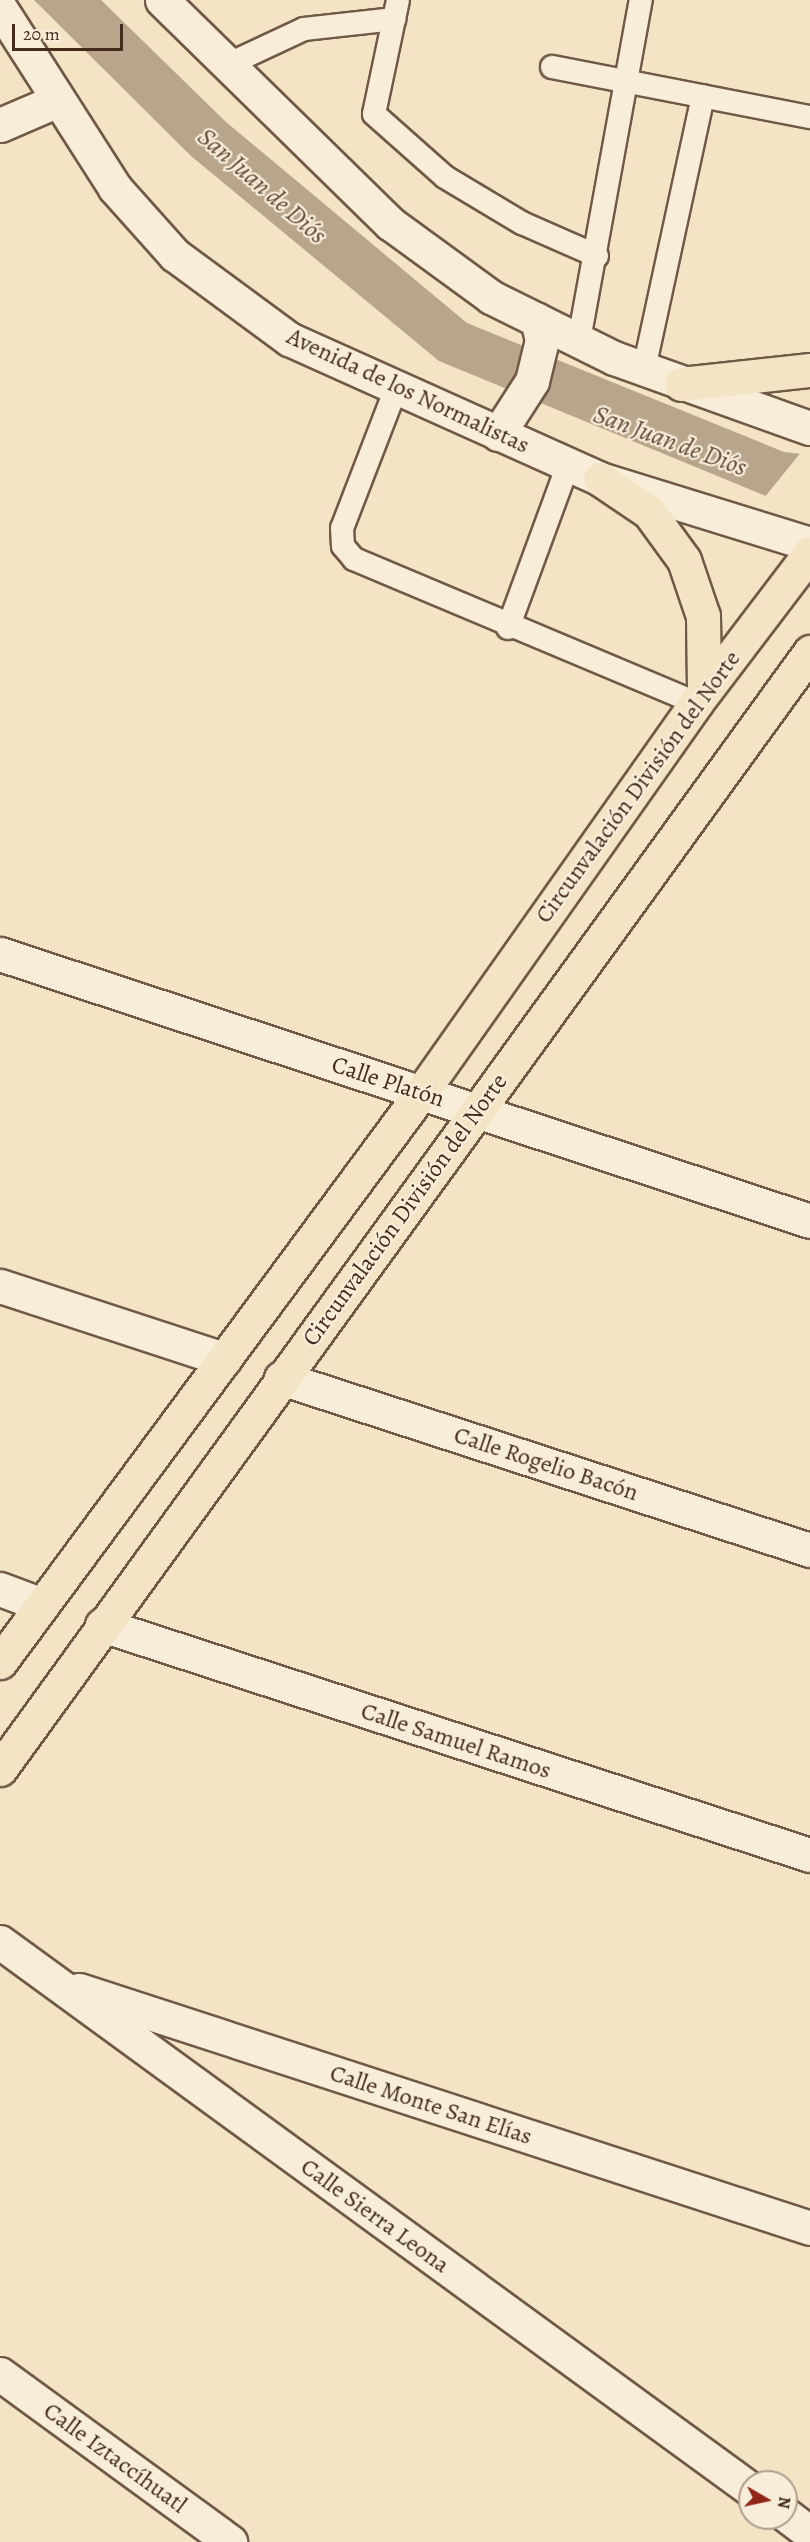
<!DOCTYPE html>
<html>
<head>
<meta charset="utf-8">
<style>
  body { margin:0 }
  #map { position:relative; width:810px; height:2542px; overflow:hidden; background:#f3e4c5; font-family:Alegreya,serif }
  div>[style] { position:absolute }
  .water>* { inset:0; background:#b8a58c }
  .pier>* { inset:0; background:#f3e4c5 }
  .roads { filter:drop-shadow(2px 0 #705946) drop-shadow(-2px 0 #705946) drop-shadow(0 2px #705946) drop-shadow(0 -2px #705946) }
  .service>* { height:22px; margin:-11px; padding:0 11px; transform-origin:11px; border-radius:11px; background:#f7edd9 }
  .minor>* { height:33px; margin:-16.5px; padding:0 16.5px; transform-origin:16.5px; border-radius:16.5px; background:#f7edd9 }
  .tertiary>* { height:33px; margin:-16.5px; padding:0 16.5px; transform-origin:16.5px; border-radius:16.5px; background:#f7edd9 }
  .primary>* { height:33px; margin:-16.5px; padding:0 16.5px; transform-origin:16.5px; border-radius:16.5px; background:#f3e4c5 }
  span { translate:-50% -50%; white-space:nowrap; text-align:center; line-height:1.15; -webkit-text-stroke:4.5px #f7edd9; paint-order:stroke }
  .street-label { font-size:24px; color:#442b1c }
  .water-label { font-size:26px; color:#614a38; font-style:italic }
  .north { position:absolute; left:738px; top:2470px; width:60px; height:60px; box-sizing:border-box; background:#f7edd9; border:2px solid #af9f8d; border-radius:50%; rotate:99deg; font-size:16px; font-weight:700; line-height:24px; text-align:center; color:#442b1c }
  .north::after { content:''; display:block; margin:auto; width:21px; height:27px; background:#8f2418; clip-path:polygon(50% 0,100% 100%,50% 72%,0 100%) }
  .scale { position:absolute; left:12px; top:24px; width:111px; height:27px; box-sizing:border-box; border:3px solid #442b1c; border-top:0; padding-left:8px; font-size:18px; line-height:21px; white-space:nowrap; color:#442b1c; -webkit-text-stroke:4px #f7edd9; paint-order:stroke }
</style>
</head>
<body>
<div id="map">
  <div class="water">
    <div style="clip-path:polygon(34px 0,101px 0,226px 122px,467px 323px,784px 452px,810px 455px,766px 496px,439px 361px,191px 156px)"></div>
  </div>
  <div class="pier">
    <div style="clip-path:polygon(802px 451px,810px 452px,810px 507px,764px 498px)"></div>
  </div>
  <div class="roads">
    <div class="service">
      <div style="left:398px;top:0;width:116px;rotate:101.9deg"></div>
      <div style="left:374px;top:114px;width:95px;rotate:41.6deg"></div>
      <div style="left:445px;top:177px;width:90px;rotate:30.9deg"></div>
      <div style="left:522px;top:223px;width:82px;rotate:23.7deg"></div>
      <div style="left:227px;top:65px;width:85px;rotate:-25.1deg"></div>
      <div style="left:304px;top:29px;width:91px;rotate:-6.3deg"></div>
      <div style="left:552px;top:67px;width:263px;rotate:11deg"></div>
      <div style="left:579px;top:340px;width:346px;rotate:-79.7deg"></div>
      <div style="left:644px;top:369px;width:279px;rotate:-77.8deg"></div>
      <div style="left:395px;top:391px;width:147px;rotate:111.1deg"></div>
      <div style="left:342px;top:528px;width:18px;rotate:87deg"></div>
      <div style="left:343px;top:546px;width:17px;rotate:50deg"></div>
      <div style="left:354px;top:559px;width:371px;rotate:22.8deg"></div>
      <div style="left:508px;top:628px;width:174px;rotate:-69.8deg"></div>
    </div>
    <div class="minor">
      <div style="left:0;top:125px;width:63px;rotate:-23.3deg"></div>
      <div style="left:0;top:954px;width:853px;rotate:18.24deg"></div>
      <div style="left:0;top:1286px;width:236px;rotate:18.1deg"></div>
      <div style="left:281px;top:1378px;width:556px;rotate:18.01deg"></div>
      <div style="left:0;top:1589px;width:43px;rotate:20.6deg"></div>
      <div style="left:102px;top:1625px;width:744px;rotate:18deg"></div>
      <div style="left:0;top:1942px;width:928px;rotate:36.1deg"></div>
      <div style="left:79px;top:1990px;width:769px;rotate:18.03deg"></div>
      <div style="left:0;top:2374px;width:285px;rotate:36.1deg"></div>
      <div style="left:786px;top:2515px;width:30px;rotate:37deg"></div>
    </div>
    <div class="tertiary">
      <div style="left:162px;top:0;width:320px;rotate:44.4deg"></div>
      <div style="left:391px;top:224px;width:124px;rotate:36.1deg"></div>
      <div style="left:491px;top:297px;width:137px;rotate:26.4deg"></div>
      <div style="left:614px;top:358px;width:208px;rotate:19.7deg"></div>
      <div style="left:0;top:8px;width:214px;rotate:57.4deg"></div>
      <div style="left:115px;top:188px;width:90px;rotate:48.2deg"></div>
      <div style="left:175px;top:255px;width:142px;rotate:36.4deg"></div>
      <div style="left:289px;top:339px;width:341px;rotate:24.2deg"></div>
      <div style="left:600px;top:479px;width:220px;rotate:17.2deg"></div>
      <div style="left:498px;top:434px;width:63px;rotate:-57.3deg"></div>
      <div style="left:532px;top:381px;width:42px;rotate:-76.3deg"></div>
      <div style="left:542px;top:340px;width:21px;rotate:-104deg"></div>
    </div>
    <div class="primary">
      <div style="left:681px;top:384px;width:130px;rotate:-6.2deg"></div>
      <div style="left:600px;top:479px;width:59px;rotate:34deg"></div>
      <div style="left:649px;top:512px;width:59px;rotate:53.9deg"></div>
      <div style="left:684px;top:560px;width:59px;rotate:71.3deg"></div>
      <div style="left:703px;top:616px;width:75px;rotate:89.2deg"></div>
      <div style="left:0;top:1662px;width:708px;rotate:-53.5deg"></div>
      <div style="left:421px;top:1093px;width:477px;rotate:-54.8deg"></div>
      <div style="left:696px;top:703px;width:188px;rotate:-52.8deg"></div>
      <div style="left:0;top:1769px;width:1380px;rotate:-54.05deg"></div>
    </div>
  </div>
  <div class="street-label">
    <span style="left:408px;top:391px;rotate:25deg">Avenida de los Normalistas</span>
    <span style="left:638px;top:787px;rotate:-54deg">Circunvalación División del Norte</span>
    <span style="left:388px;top:1082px;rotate:18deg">Calle Platón</span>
    <span style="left:405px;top:1210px;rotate:-54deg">Circunvalación División del Norte</span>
    <span style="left:546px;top:1464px;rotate:18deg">Calle Rogelio Bacón</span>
    <span style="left:456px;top:1741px;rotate:18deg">Calle Samuel Ramos</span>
    <span style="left:431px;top:2105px;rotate:18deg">Calle Monte San Elías</span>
    <span style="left:375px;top:2216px;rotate:36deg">Calle Sierra Leona</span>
    <span style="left:115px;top:2458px;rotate:36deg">Calle Iztaccíhuatl</span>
  </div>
  <div class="water-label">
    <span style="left:262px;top:186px;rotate:41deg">San Juan de Diós</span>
    <span style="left:670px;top:441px;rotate:20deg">San Juan de Diós</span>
  </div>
  <div class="north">N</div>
  <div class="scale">20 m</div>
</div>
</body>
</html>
